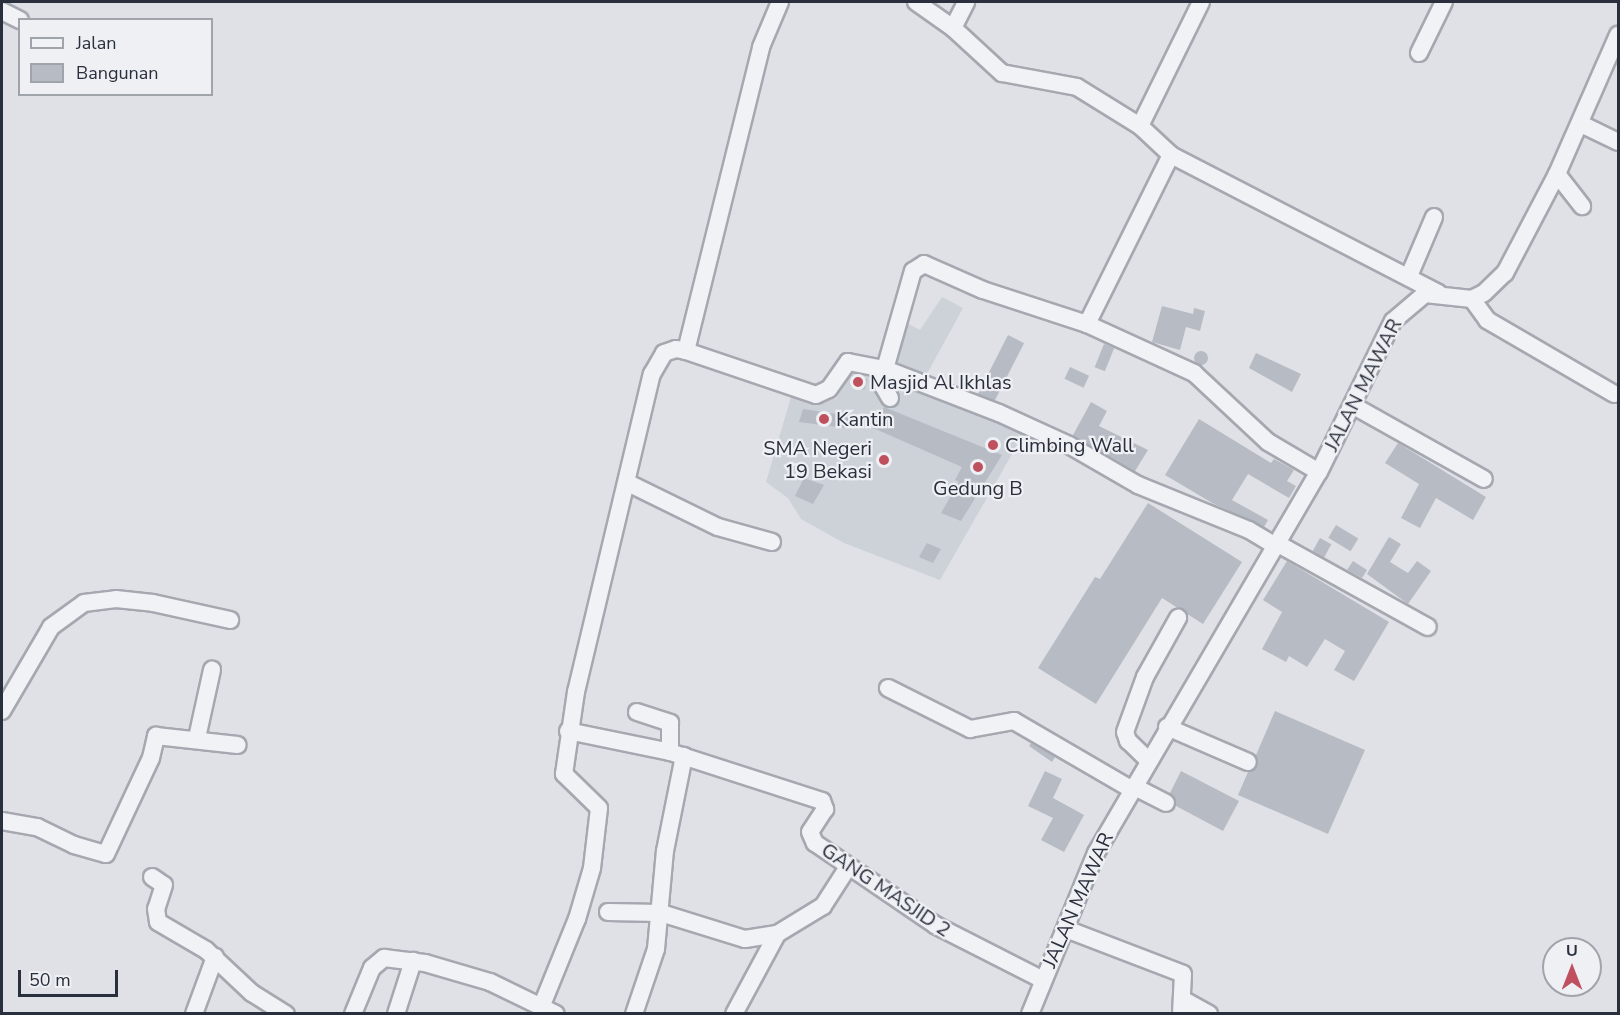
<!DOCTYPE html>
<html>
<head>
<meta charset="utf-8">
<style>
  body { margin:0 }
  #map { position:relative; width:1620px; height:1015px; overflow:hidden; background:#dfe1e6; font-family:"Nunito Sans",sans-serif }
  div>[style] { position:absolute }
  .built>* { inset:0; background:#cdd1d8 }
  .building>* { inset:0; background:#b7bbc3; transform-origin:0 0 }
  .round { border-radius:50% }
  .roads { filter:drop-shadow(2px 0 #a5a8b0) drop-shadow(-2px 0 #a5a8b0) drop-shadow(0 2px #a5a8b0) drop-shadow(0 -2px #a5a8b0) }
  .minor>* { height:16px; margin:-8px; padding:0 8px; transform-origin:8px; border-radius:8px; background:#f1f2f5 }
  .dots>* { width:16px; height:16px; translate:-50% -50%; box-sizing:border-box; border:3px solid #eef0f4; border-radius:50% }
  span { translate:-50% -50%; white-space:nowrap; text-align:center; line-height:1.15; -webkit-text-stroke:4.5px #eef0f4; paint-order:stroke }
  .poi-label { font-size:20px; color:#292f3c }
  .left { translate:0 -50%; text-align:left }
  .right { translate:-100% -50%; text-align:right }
  .street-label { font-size:20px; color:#292f3c }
  .frame { position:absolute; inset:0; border:3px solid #292f3c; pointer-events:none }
  .legend { position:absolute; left:18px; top:18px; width:195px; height:78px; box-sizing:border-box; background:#eef0f4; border:2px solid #9fa3aa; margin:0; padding:8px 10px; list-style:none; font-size:18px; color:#292f3c }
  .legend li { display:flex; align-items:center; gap:12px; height:30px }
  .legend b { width:30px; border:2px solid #9fa3aa }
  .north { position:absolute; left:1542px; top:937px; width:60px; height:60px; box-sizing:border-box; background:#eef0f4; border:2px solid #9fa3aa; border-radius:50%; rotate:0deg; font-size:16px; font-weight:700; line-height:24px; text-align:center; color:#292f3c }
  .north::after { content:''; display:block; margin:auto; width:21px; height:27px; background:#bf505d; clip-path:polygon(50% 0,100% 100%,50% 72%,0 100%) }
  .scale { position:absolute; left:18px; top:970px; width:100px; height:27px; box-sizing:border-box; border:3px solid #292f3c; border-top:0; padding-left:8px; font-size:18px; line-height:21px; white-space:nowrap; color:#292f3c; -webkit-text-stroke:4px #eef0f4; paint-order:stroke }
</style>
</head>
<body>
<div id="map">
  <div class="built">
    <div style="clip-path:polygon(942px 297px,963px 308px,923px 381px,891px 370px,901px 320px,920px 330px)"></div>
    <div style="clip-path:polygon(853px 371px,961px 405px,1024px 433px,940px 580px,844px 543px,801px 519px,788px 498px,766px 482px,791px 397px,836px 399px)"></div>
  </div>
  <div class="building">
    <div style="clip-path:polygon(1162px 306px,1193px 314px,1194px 308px,1205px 311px,1200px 331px,1186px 327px,1180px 350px,1152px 342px)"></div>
    <div style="left:1008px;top:335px;width:18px;height:66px;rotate:27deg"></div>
    <div style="left:1104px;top:344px;width:11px;height:25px;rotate:22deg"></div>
    <div class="round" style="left:1194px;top:351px;width:14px;height:14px"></div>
    <div style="clip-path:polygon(1256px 353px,1301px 374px,1292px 392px,1249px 368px)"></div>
    <div style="left:1070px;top:367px;width:21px;height:13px;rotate:25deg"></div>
    <div style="left:853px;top:375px;width:15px;height:11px;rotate:16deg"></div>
    <div style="clip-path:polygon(1091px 402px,1107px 411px,1099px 426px,1148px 450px,1135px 471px,1073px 435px)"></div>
    <div style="clip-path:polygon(884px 407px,1002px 455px,961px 521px,941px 513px,959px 482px,955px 480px,962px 467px,873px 428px)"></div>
    <div style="clip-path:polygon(803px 409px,850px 416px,845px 428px,799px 422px)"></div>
    <div style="clip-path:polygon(1199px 419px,1271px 463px,1274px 459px,1294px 470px,1287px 481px,1296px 486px,1289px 498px,1248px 474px,1232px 500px,1268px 520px,1264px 527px,1214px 504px,1165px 475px)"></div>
    <div style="clip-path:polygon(1398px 443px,1486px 497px,1473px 520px,1436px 498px,1420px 528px,1401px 518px,1419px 484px,1385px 463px)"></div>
    <div style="clip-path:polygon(804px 478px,824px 485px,813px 504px,795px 496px)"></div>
    <div style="clip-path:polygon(1148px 503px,1242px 562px,1203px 624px,1162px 598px,1096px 704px,1038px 668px,1095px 577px,1100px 579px)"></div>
    <div style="left:1336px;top:525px;width:26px;height:15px;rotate:31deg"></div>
    <div style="clip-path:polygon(1389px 537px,1401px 544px,1390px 562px,1408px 573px,1417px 561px,1431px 571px,1408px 604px,1367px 574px)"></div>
    <div style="left:1320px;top:538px;width:13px;height:15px;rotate:29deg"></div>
    <div style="clip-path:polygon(927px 543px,941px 549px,933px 563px,919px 557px)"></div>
    <div style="clip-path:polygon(1287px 561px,1389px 622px,1354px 681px,1334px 670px,1345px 651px,1325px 639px,1307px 667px,1289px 656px,1286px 662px,1262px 649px,1282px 612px,1263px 600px)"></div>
    <div style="clip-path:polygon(1353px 561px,1367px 570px,1362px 578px,1347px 570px)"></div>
    <div style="clip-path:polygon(1275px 711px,1365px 750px,1328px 834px,1238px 795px,1248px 772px,1257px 767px,1256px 755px)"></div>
    <div style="clip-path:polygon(1031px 743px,1055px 757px,1052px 762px,1029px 746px)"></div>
    <div style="clip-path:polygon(1045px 771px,1062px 779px,1053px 798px,1084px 815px,1064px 852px,1041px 840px,1053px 818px,1028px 806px)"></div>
    <div style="clip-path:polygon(1181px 771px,1239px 801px,1223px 831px,1176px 806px,1170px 793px)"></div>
  </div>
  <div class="roads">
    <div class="minor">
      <div style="left:916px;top:2px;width:45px;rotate:35.1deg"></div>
      <div style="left:953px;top:28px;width:67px;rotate:42.6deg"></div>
      <div style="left:1002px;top:73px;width:76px;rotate:10.6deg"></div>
      <div style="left:1077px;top:87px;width:74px;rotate:31.8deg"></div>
      <div style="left:1140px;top:126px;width:42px;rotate:43.1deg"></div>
      <div style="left:1171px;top:155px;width:301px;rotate:27.3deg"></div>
      <div style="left:2px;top:11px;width:20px;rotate:27deg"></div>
      <div style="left:953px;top:28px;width:29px;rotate:-63deg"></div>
      <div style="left:1419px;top:53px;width:57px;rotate:-63.9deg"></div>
      <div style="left:1581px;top:124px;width:41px;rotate:25.9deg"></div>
      <div style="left:1140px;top:126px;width:138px;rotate:-63.8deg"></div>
      <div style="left:1557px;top:174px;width:41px;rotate:52deg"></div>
      <div style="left:1409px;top:276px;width:64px;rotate:-67deg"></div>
      <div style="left:1472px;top:299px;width:26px;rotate:54deg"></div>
      <div style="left:1487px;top:320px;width:147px;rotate:30.2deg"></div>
      <div style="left:1087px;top:324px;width:189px;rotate:-63.6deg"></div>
      <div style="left:686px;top:351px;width:137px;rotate:18.7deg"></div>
      <div style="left:816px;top:395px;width:14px;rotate:-25deg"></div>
      <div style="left:829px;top:389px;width:33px;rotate:-55deg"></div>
      <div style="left:848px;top:362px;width:38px;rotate:11deg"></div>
      <div style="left:885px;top:369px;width:122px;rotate:21.1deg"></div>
      <div style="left:999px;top:413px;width:77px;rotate:24.6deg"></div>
      <div style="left:1069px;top:445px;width:80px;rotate:30.1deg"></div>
      <div style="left:1138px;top:485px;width:120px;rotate:22.1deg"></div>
      <div style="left:1249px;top:530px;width:31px;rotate:31deg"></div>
      <div style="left:890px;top:398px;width:14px;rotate:-120deg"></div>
      <div style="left:883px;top:386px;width:17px;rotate:-83deg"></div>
      <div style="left:885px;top:369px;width:102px;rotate:-74.1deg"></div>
      <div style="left:913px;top:271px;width:13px;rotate:-32deg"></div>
      <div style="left:924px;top:264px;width:64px;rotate:23.8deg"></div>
      <div style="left:983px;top:290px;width:109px;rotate:18.1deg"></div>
      <div style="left:1087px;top:324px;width:118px;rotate:24.6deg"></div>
      <div style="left:1194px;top:373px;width:101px;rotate:43deg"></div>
      <div style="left:1268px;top:442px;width:59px;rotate:30.5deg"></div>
      <div style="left:1352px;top:405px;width:151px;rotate:29.3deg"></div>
      <div style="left:628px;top:483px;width:100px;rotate:26.1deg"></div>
      <div style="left:718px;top:527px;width:56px;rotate:15.5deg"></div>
      <div style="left:1278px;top:544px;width:171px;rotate:29deg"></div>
      <div style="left:888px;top:688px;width:92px;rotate:26.6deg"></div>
      <div style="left:970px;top:729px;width:45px;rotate:-10.3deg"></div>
      <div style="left:1014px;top:721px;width:135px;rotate:30.2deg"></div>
      <div style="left:2px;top:711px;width:97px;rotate:-59.7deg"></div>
      <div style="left:51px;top:627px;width:41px;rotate:-36deg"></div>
      <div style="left:84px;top:603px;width:32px;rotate:-7deg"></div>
      <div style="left:116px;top:599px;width:37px;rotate:6deg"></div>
      <div style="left:153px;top:603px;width:79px;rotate:12.4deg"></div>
      <div style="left:637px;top:712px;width:35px;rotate:18deg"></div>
      <div style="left:670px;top:723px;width:29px;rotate:90deg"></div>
      <div style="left:1167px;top:727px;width:88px;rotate:23.4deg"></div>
      <div style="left:568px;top:731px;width:104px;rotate:11.6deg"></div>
      <div style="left:670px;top:752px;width:160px;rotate:17.9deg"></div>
      <div style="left:822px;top:801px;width:9px;rotate:69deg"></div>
      <div style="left:825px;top:809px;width:27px;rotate:123deg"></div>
      <div style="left:810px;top:832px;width:12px;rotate:66deg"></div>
      <div style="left:815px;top:843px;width:145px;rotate:34.3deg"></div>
      <div style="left:935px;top:925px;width:121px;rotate:27deg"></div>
      <div style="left:197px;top:738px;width:70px;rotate:-77.6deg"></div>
      <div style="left:1149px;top:761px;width:29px;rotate:-136deg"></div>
      <div style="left:1128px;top:741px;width:9px;rotate:-108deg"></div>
      <div style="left:1125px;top:732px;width:59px;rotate:-70deg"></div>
      <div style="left:1145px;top:677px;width:68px;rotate:-60.8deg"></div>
      <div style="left:1133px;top:786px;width:37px;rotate:27deg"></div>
      <div style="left:2px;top:821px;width:36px;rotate:10deg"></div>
      <div style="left:37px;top:827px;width:41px;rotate:25.9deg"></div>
      <div style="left:74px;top:845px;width:33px;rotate:16deg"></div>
      <div style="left:106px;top:854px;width:106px;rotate:-64.9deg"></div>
      <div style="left:151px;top:758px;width:23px;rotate:-77deg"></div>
      <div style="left:156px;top:736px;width:82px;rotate:6.3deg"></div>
      <div style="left:152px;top:877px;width:14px;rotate:34deg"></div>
      <div style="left:164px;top:885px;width:25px;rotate:108deg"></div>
      <div style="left:156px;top:909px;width:13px;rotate:81deg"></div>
      <div style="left:158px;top:922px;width:56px;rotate:30.3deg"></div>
      <div style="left:206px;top:950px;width:63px;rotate:43.1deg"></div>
      <div style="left:252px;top:993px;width:40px;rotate:32deg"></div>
      <div style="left:608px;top:912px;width:53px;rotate:1.1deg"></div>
      <div style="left:661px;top:913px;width:88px;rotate:17.2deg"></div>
      <div style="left:745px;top:939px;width:32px;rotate:-9deg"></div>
      <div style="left:1066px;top:929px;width:125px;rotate:21deg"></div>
      <div style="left:1183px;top:974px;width:40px;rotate:92.9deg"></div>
      <div style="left:1182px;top:999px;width:31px;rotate:29deg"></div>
      <div style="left:542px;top:1005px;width:93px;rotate:-67.9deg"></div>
      <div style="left:577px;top:919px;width:53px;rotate:-73.6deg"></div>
      <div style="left:592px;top:868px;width:60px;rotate:-83.3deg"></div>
      <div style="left:599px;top:808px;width:49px;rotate:-135.8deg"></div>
      <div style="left:564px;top:774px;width:83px;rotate:-81.7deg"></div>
      <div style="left:576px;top:692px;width:327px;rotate:-76.6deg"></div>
      <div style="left:652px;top:374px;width:24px;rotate:-60deg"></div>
      <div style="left:664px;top:353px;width:13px;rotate:-18deg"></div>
      <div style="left:676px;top:349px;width:10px;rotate:11deg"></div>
      <div style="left:686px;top:351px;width:313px;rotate:-76.1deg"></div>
      <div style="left:761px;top:47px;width:49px;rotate:-67.1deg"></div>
      <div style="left:194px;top:1014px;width:61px;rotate:-69.8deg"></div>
      <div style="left:353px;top:1014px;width:50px;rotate:-67.6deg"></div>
      <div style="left:372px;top:968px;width:16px;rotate:-40deg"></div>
      <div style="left:384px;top:958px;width:41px;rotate:7deg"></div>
      <div style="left:425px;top:963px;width:68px;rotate:16.3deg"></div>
      <div style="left:490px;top:982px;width:73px;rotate:25.9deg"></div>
      <div style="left:396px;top:1014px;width:56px;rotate:-72.2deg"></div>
      <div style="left:634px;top:1014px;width:69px;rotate:-71.3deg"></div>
      <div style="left:656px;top:949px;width:98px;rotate:-84.8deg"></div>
      <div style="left:665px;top:851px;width:97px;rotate:-78.7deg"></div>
      <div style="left:734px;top:1014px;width:91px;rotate:-61.7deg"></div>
      <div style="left:777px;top:934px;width:54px;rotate:-31.3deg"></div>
      <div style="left:823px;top:906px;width:46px;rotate:-57.3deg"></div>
      <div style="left:1030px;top:1014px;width:174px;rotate:-67.7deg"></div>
      <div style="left:1096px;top:853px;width:441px;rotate:-59.7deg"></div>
      <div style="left:1319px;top:472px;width:168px;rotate:-63.9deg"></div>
      <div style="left:1393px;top:321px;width:42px;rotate:-40.2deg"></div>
      <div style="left:1425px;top:294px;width:47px;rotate:6.1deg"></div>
      <div style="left:1472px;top:299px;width:13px;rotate:-27deg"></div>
      <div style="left:1484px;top:293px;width:29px;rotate:-44deg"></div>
      <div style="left:1505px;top:273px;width:112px;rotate:-62.3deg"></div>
      <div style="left:1557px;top:174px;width:152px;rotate:-66.3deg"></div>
    </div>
  </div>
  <div class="dots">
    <div style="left:858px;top:382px;background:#bf505d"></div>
    <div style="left:824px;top:419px;background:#bf505d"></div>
    <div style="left:993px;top:445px;background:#bf505d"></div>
    <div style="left:884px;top:460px;background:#bf505d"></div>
    <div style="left:978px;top:467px;background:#bf505d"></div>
  </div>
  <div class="poi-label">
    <span class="left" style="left:870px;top:382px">Masjid Al Ikhlas</span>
    <span class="left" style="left:836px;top:419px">Kantin</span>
    <span class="left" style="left:1005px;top:445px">Climbing Wall</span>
    <span class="right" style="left:872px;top:460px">SMA Negeri<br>19 Bekasi</span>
    <span style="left:978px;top:488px">Gedung B</span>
  </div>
  <div class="street-label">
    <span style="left:1363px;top:385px;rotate:-63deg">JALAN MAWAR</span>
    <span style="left:886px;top:890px;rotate:34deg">GANG MASJID 2</span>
    <span style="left:1078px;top:900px;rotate:-66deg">JALAN MAWAR</span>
  </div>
  <div class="frame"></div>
  <ul class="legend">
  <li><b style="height:8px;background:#f1f2f5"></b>Jalan</li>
  <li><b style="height:16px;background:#b7bbc3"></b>Bangunan</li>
  </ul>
  <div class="north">U</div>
  <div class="scale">50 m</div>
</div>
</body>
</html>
